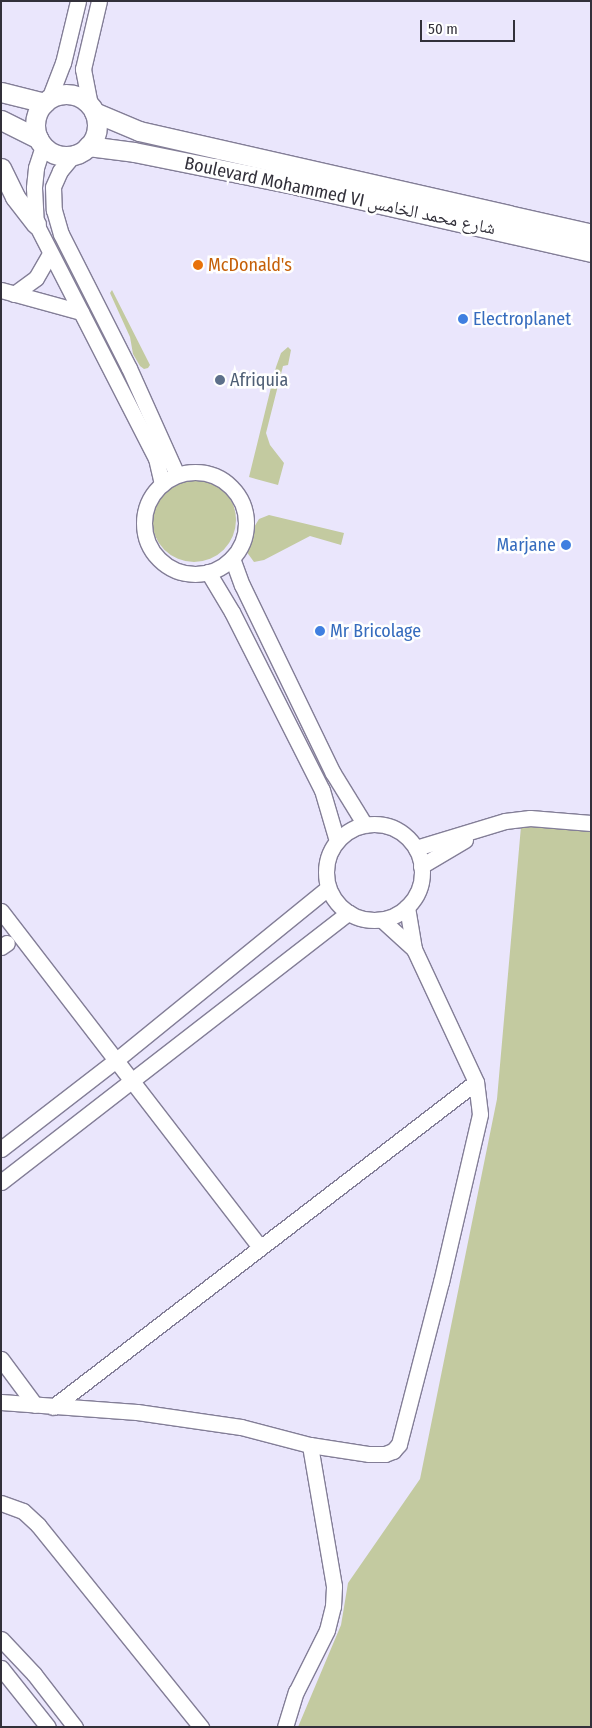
<!DOCTYPE html>
<html>
<head>
<meta charset="utf-8">
<style>
  body { margin:0 }
  #map { position:relative; width:592px; height:1728px; overflow:hidden; background:#eae6fc; font-family:"Fira Sans Condensed","Noto Naskh Arabic",sans-serif }
  div>[style] { position:absolute }
  .green>* { inset:0; background:#c3caa0 }
  .round { border-radius:50% }
  .roads { filter:drop-shadow(1px 0 #837e97) drop-shadow(-1px 0 #837e97) drop-shadow(0 1px #837e97) drop-shadow(0 -1px #837e97) }
  .minor>* { height:15px; margin:-7.5px; padding:0 7.5px; transform-origin:7.5px; border-radius:7.5px; background:#fff }
  .minor>.ring { margin:-7.5px; padding:0; box-sizing:content-box; background:none; border:15px solid #fff; border-radius:50% }
  .major>* { height:19px; margin:-9.5px; padding:0 9.5px; transform-origin:9.5px; border-radius:9.5px; background:#fff }
  .major>.ring { margin:-9.5px; padding:0; box-sizing:content-box; background:none; border:19px solid #fff; border-radius:50% }
  .dots>* { width:14px; height:14px; translate:-50% -50%; box-sizing:border-box; border:2px solid #fff; border-radius:50% }
  span { translate:-50% -50%; white-space:nowrap; text-align:center; line-height:1.15; -webkit-text-stroke:5px #fff; paint-order:stroke }
  .street-label { font-size:18px; color:#32303a }
  .food-label { font-size:18px; color:#c56008 }
  .left { translate:0 -50%; text-align:left }
  .shop-label { font-size:18px; color:#366cbe }
  .right { translate:-100% -50%; text-align:right }
  .service-label { font-size:18px; color:#4e5e75 }
  .frame { position:absolute; inset:0; border:2px solid #32303a; pointer-events:none }
  .scale { position:absolute; left:420px; top:20px; width:95px; height:22px; box-sizing:border-box; border:2px solid #32303a; border-top:0; padding-left:6px; font-size:15px; line-height:18px; white-space:nowrap; color:#32303a; -webkit-text-stroke:4px #fff; paint-order:stroke }
</style>
</head>
<body>
<div id="map">
  <div class="green">
    <div style="clip-path:polygon(112px 290px,150px 365px,148px 368px,144px 369px,140px 366px,133px 354px,130px 337px,110px 293px)"></div>
    <div style="clip-path:polygon(288px 347px,291px 350px,288px 365px,283px 366px,266px 433px,270px 445px,284px 463px,278px 485px,249px 477px,276px 367px,281px 353px)"></div>
    <div class="round" style="left:152px;top:478px;width:84px;height:84px"></div>
    <div style="clip-path:polygon(269px 515px,344px 533px,341px 545px,310px 536px,264px 560px,254px 562px,246px 551px,251px 532px,259px 519px)"></div>
    <div style="clip-path:polygon(522px 815px,591px 819px,591px 1727px,298px 1727px,341px 1625px,348px 1583px,420px 1479px,497px 1099px)"></div>
  </div>
  <div class="roads">
    <div class="minor">
      <div style="left:49px;top:99px;width:39px;rotate:-69deg"></div>
      <div style="left:63px;top:63px;width:64px;rotate:-76.4deg"></div>
      <div style="left:90px;top:105px;width:37px;rotate:-101deg"></div>
      <div style="left:83px;top:69px;width:70px;rotate:-76.8deg"></div>
      <div style="left:43px;top:146px;width:23px;rotate:108deg"></div>
      <div style="left:36px;top:168px;width:20px;rotate:96deg"></div>
      <div style="left:34px;top:188px;width:36px;rotate:87deg"></div>
      <div style="left:36px;top:224px;width:263px;rotate:62.9deg"></div>
      <div style="left:156px;top:458px;width:27px;rotate:77deg"></div>
      <div style="left:75px;top:153px;width:23px;rotate:130deg"></div>
      <div style="left:60px;top:171px;width:17px;rotate:114deg"></div>
      <div style="left:53px;top:187px;width:23px;rotate:88deg"></div>
      <div style="left:54px;top:210px;width:25px;rotate:74deg"></div>
      <div style="left:61px;top:234px;width:150px;rotate:63.1deg"></div>
      <div style="left:129px;top:368px;width:117px;rotate:65.8deg"></div>
      <div style="left:1px;top:290px;width:83px;rotate:15.4deg"></div>
      <div style="left:14px;top:294px;width:27px;rotate:-36deg"></div>
      <div style="left:36px;top:278px;width:28px;rotate:-60deg"></div>
      <div class="ring" style="left:144px;top:472px;width:87px;height:87px"></div>
      <div style="left:232px;top:558px;width:29px;rotate:70deg"></div>
      <div style="left:242px;top:585px;width:209px;rotate:64.2deg"></div>
      <div style="left:333px;top:773px;width:61px;rotate:58.4deg"></div>
      <div style="left:208px;top:572px;width:47px;rotate:59deg"></div>
      <div style="left:232px;top:612px;width:199px;rotate:63.2deg"></div>
      <div style="left:322px;top:790px;width:53px;rotate:73.6deg"></div>
      <div class="ring" style="left:326px;top:824px;width:81px;height:81px"></div>
      <div style="left:416px;top:848px;width:93px;rotate:-16.9deg"></div>
      <div style="left:505px;top:821px;width:25px;rotate:-7deg"></div>
      <div style="left:530px;top:818px;width:61px;rotate:4.7deg"></div>
      <div style="left:421px;top:866px;width:51px;rotate:-30.6deg"></div>
      <div style="left:1px;top:911px;width:424px;rotate:52.4deg"></div>
      <div style="left:382px;top:920px;width:43px;rotate:42.2deg"></div>
      <div style="left:1px;top:947px;width:7px;rotate:-34deg"></div>
      <div style="left:1px;top:1149px;width:144px;rotate:-37.7deg"></div>
      <div style="left:115px;top:1061px;width:274px;rotate:-39.1deg"></div>
      <div style="left:1px;top:1182px;width:440px;rotate:-37.8deg"></div>
      <div style="left:1px;top:1359px;width:57px;rotate:53.5deg"></div>
      <div style="left:1px;top:1402px;width:136px;rotate:4.2deg"></div>
      <div style="left:137px;top:1412px;width:105px;rotate:8.2deg"></div>
      <div style="left:241px;top:1427px;width:71px;rotate:14.6deg"></div>
      <div style="left:310px;top:1445px;width:60px;rotate:8.7deg"></div>
      <div style="left:369px;top:1454px;width:16px"></div>
      <div style="left:385px;top:1454px;width:9px;rotate:-21deg"></div>
      <div style="left:393px;top:1451px;width:9px;rotate:-49deg"></div>
      <div style="left:399px;top:1444px;width:167px;rotate:-75.5deg"></div>
      <div style="left:441px;top:1282px;width:172px;rotate:-76.9deg"></div>
      <div style="left:480px;top:1114px;width:32px;rotate:-97deg"></div>
      <div style="left:476px;top:1082px;width:147px;rotate:-115deg"></div>
      <div style="left:414px;top:949px;width:43px;rotate:-99.5deg"></div>
      <div style="left:53px;top:1407px;width:533px;rotate:-37.54deg"></div>
      <div style="left:1px;top:1503px;width:23px;rotate:20deg"></div>
      <div style="left:23px;top:1511px;width:21px;rotate:43deg"></div>
      <div style="left:38px;top:1525px;width:260px;rotate:51.1deg"></div>
      <div style="left:1px;top:1639px;width:48px;rotate:46.7deg"></div>
      <div style="left:34px;top:1674px;width:67px;rotate:52.3deg"></div>
      <div style="left:1px;top:1668px;width:75px;rotate:51.5deg"></div>
      <div style="left:285px;top:1727px;width:37px;rotate:-73deg"></div>
      <div style="left:296px;top:1692px;width:69px;rotate:-63.4deg"></div>
      <div style="left:327px;top:1630px;width:25px;rotate:-76deg"></div>
      <div style="left:333px;top:1606px;width:20px;rotate:-87deg"></div>
      <div style="left:334px;top:1586px;width:143px;rotate:-99.7deg"></div>
    </div>
    <div class="major">
      <div style="left:1px;top:92px;width:45px;rotate:14deg"></div>
      <div class="ring" style="left:35px;top:94px;width:43px;height:43px"></div>
      <div style="left:94px;top:112px;width:49px;rotate:22.9deg"></div>
      <div style="left:139px;top:131px;width:464px;rotate:12.8deg"></div>
      <div style="left:1px;top:120px;width:42px;rotate:26.6deg"></div>
      <div style="left:88px;top:146px;width:46px;rotate:7.4deg"></div>
      <div style="left:134px;top:152px;width:166px;rotate:11.4deg"></div>
      <div style="left:297px;top:185px;width:302px;rotate:12.8deg"></div>
      <div style="left:1px;top:168px;width:32px;rotate:64deg"></div>
      <div style="left:15px;top:197px;width:34px;rotate:52deg"></div>
    </div>
  </div>
  <div class="dots">
    <div style="left:198px;top:265px;background:#e8710a"></div>
    <div style="left:463px;top:319px;background:#3f7fe0"></div>
    <div style="left:220px;top:380px;background:#5c6f8a"></div>
    <div style="left:566px;top:545px;background:#3f7fe0"></div>
    <div style="left:320px;top:631px;background:#3f7fe0"></div>
  </div>
  <div class="street-label">
    <span style="left:340px;top:196px;rotate:12deg">Boulevard Mohammed VI شارع محمد الخامس</span>
  </div>
  <div class="food-label">
    <span class="left" style="left:208px;top:265px">McDonald's</span>
  </div>
  <div class="shop-label">
    <span class="left" style="left:473px;top:319px">Electroplanet</span>
    <span class="right" style="left:556px;top:545px">Marjane</span>
    <span class="left" style="left:330px;top:631px">Mr Bricolage</span>
  </div>
  <div class="service-label">
    <span class="left" style="left:230px;top:380px">Afriquia</span>
  </div>
  <div class="frame"></div>
  <div class="scale">50 m</div>
</div>
</body>
</html>
